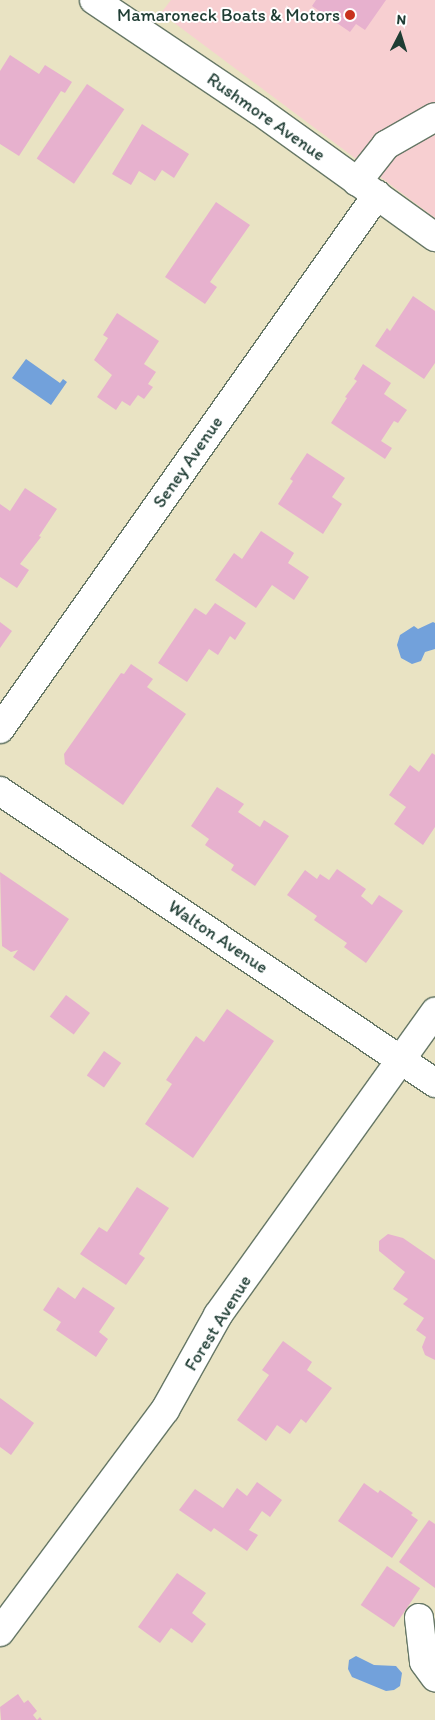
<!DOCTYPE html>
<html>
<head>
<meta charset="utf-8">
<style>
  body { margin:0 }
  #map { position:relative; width:435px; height:1720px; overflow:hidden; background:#e9e3c3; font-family:Itim,sans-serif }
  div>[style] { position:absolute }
  .built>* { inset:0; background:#f7cfd1 }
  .water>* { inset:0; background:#72a1db }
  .building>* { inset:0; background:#e7b1ce; transform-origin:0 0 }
  .roads { filter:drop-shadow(1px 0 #676) drop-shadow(-1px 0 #676) drop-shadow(0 1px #676) drop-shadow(0 -1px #676) }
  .minor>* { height:28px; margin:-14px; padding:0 14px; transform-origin:14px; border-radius:14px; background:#fff }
  .dots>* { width:14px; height:14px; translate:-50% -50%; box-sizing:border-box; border:2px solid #fff; border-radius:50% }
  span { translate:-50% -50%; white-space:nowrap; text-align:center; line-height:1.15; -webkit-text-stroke:4px #fff; paint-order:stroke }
  .poi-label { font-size:18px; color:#1f3d34 }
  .right { translate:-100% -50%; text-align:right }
  .street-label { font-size:18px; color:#1f3d34 }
  .north { position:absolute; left:375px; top:10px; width:50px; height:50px; -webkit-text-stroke:4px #fff; paint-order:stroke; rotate:5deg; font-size:14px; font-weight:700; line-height:20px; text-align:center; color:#1f3d34 }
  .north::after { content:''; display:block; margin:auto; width:18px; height:22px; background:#1f3d34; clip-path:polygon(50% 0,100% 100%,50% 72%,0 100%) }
</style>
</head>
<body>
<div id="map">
  <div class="built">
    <div style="clip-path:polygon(171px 0,435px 0,435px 218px,161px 13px)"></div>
  </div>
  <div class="water">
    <div style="clip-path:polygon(26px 359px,60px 383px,63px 379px,67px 382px,51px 405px,12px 378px)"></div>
    <div style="clip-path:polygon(433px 622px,435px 623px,435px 649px,425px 652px,421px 661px,412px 664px,401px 658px,397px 645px,400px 635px,414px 626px,418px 629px)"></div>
    <div style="clip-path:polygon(356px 1656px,374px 1665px,396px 1666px,402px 1673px,400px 1686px,394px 1690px,386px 1691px,352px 1677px,348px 1669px,349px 1660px)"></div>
  </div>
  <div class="building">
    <div style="clip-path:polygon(316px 0,386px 0,365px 30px,356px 24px,350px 32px,312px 6px)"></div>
    <div style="clip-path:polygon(10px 55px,39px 74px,45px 65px,72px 82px,65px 93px,61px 91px,19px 156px,0 144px,0 71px)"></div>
    <div style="left:87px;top:84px;width:45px;height:90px;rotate:34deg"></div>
    <div style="clip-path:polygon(142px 124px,189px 154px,174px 178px,162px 170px,155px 181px,139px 171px,131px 185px,112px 174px)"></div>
    <div style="clip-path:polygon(216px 202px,250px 225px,210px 282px,217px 287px,205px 304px,165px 277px)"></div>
    <div style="clip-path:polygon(413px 296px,435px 311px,435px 363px,424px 379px,375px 346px,387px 328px,390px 331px)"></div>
    <div style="clip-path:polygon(117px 313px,159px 341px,144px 364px,156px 372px,148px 384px,153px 387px,144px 399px,138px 395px,130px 406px,122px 401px,116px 410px,97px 397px,112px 375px,94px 360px,108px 338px,103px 335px)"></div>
    <div style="clip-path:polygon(363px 364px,391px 383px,384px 394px,407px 410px,398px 423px,394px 421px,381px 441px,392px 448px,385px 459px,331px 423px,347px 398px,345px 397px,357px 381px,354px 379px)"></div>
    <div style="clip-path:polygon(307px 453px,345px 478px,332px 497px,342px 504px,323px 534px,278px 504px,293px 481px,290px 479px)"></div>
    <div style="clip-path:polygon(25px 488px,57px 509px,39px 536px,41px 537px,20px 564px,29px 570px,17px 588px,0 577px,0 504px,10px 511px)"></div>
    <div style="clip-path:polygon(261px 531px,294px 553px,288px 563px,309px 577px,294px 600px,272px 585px,256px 608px,215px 580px,234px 553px,242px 559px)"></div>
    <div style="clip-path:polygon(215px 603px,246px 623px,235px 640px,230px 636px,218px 655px,209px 649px,187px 682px,158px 663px,195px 608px,206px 615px)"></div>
    <div style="clip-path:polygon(0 622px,12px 631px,0 648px)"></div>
    <div style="clip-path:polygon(131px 664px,153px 679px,147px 687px,186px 714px,123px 805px,65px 764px,64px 754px,121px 673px,124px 674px)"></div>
    <div style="clip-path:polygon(432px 753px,435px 755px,435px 827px,423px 845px,394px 824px,406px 807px,389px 795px,410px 765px,419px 772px)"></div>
    <div style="clip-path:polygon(217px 787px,244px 804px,238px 812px,260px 827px,264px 820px,289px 836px,255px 886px,231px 870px,234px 865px,205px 845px,209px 839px,191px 826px)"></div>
    <div style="clip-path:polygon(337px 869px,366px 889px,361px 896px,372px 905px,379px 895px,403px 911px,366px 963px,344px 947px,347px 943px,314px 920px,317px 916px,287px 895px,305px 870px,317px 879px,320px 874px,329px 880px)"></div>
    <div style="clip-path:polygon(0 872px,69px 919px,34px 971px,13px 957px,18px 950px,11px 952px,2px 946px)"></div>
    <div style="left:66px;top:995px;width:30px;height:27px;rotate:37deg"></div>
    <div style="clip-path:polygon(227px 1009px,274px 1041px,193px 1158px,145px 1124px,172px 1084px,166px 1080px,196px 1036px,204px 1042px)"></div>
    <div style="left:104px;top:1051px;width:21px;height:30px;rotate:35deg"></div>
    <div style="clip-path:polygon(137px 1187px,169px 1208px,139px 1254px,145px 1258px,126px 1285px,80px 1254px,99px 1227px,107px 1232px)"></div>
    <div style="clip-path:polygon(388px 1234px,403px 1238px,435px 1260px,435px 1360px,425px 1355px,422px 1347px,426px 1337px,416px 1330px,424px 1318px,403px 1304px,408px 1299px,393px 1289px,405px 1272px,379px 1251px,379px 1241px)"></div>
    <div style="clip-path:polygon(58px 1287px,75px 1299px,83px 1287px,115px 1308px,99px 1332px,108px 1339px,96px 1357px,56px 1330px,61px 1322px,43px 1310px)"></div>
    <div style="clip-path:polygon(283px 1341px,312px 1362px,307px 1370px,332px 1388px,306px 1423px,301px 1419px,290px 1434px,277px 1425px,266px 1441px,237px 1420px,269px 1375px,262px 1370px)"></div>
    <div style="clip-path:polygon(0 1398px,34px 1423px,11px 1455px,0 1447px)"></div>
    <div style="clip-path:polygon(257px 1482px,282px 1500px,270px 1517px,262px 1511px,249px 1530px,258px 1535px,247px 1551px,214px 1528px,211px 1532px,179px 1510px,195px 1489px,223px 1508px,237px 1488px,247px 1496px)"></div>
    <div style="clip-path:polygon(364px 1483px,378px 1493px,380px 1490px,413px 1513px,411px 1515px,418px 1520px,392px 1558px,338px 1521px)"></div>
    <div style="clip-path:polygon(429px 1520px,435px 1524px,435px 1588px,399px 1562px)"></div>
    <div style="left:387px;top:1566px;width:40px;height:47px;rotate:34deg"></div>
    <div style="clip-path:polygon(177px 1573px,206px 1593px,192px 1613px,206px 1624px,192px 1643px,171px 1628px,160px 1643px,138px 1627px)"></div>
    <div style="clip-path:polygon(18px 1694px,24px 1703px,28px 1700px,37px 1711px,33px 1715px,37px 1720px,40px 1717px,42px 1720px,1px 1720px,0 1707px)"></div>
  </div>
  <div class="roads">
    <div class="minor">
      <div style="left:94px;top:0;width:197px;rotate:33.9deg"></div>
      <div style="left:258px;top:110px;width:218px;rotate:35.7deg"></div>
      <div style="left:357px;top:182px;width:47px;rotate:-51.9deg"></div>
      <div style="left:386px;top:145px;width:56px;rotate:-29.7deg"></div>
      <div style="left:0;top:729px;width:654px;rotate:-54.78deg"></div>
      <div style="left:0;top:791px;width:524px;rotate:33.87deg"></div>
      <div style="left:419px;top:1618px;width:44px;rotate:83.5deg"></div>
      <div style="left:424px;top:1662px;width:19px;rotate:54deg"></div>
      <div style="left:0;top:1632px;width:277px;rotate:-53.4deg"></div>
      <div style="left:165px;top:1410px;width:109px;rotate:-60.8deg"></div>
      <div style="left:218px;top:1315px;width:373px;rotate:-54.4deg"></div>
    </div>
  </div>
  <div class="dots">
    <div style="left:350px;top:15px;background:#c8321e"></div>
  </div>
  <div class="poi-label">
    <span class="right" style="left:340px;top:15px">Mamaroneck Boats &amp; Motors</span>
  </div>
  <div class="street-label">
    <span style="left:266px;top:117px;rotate:35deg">Rushmore Avenue</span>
    <span style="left:188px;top:462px;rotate:-55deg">Seney Avenue</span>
    <span style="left:218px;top:937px;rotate:34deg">Walton Avenue</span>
    <span style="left:218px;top:1323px;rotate:-58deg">Forest Avenue</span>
  </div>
  <div class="north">N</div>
</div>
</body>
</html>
